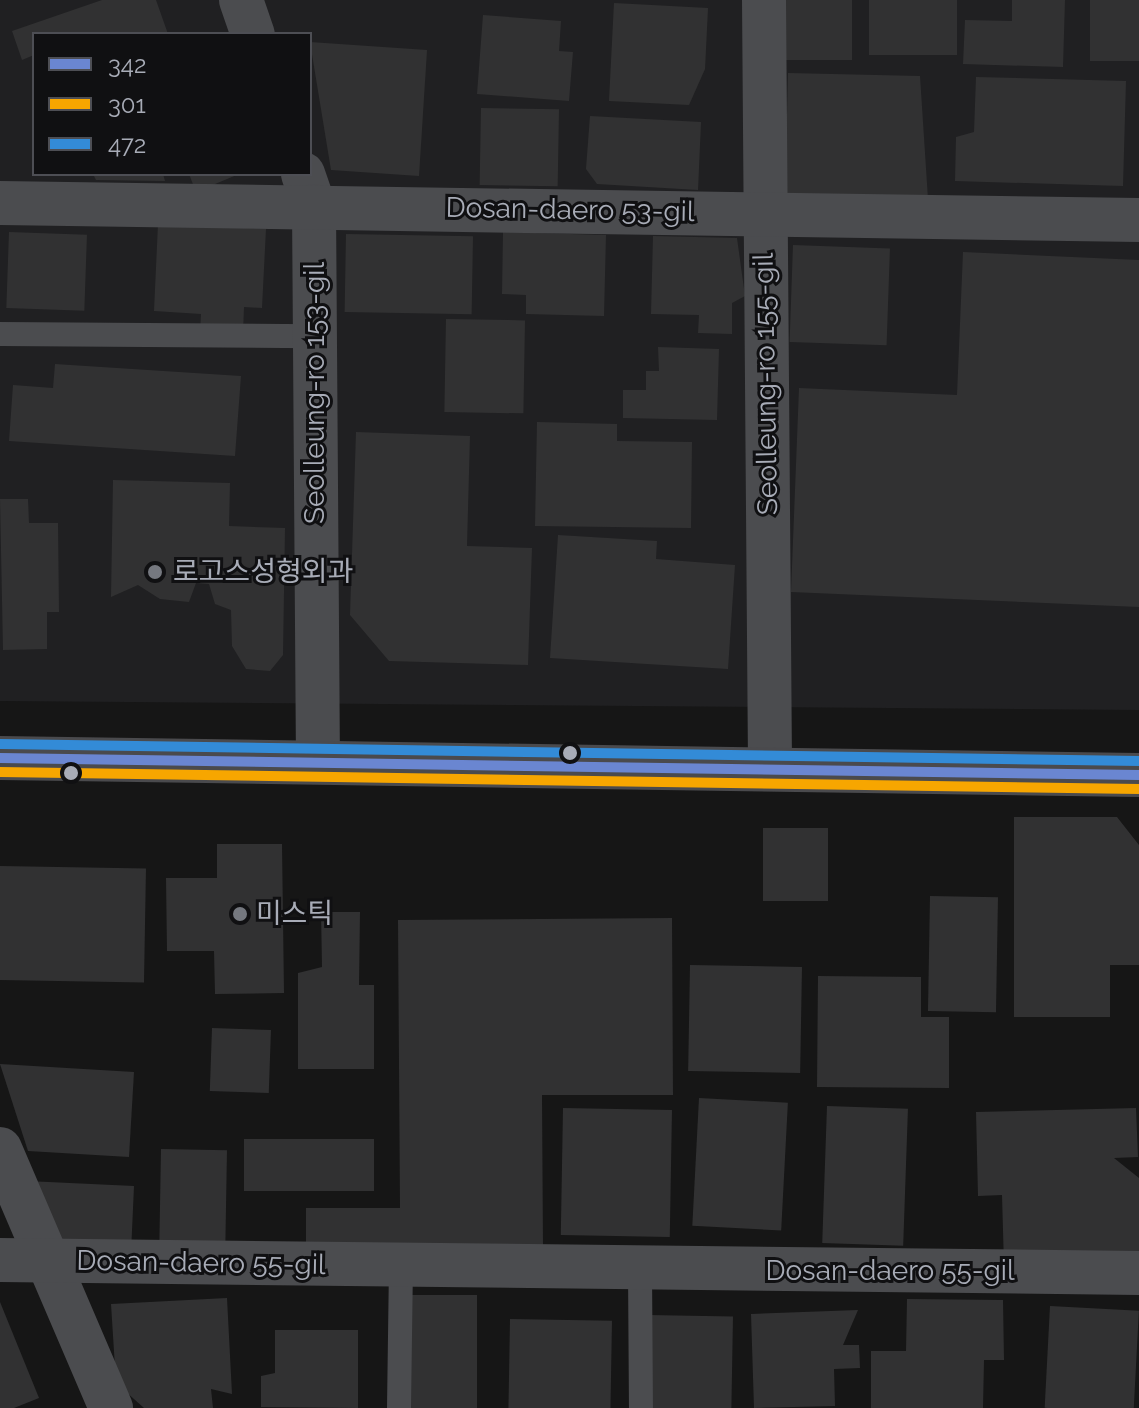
<!DOCTYPE html>
<html>
<head>
<meta charset="utf-8">
<style>
  body { margin:0 }
  #map { position:relative; width:1139px; height:1408px; overflow:hidden; background:#161616; font-family:Raleway,"Noto Sans KR",sans-serif }
  div>[style] { position:absolute }
  .built>* { inset:0; background:#202022 }
  .building>* { inset:0; background:#313132; transform-origin:0 0 }
  .lane>* { height:24px; margin:-12px; padding:0 12px; transform-origin:12px; border-radius:12px; background:#4b4c4f }
  .street>* { height:44px; margin:-22px; padding:0 22px; transform-origin:22px; border-radius:22px; background:#4b4c4f }
  .secondary>* { height:44px; margin:-22px; padding:0 22px; transform-origin:22px; border-radius:22px; background:#4a4a4d }
  .bus-1>* { height:10px; margin:-5px; padding:0 5px; transform-origin:5px; border-radius:5px; background:#6a86d1 }
  .bus-2>* { height:10px; margin:-5px; padding:0 5px; transform-origin:5px; border-radius:5px; background:#f7a600 }
  .bus-3>* { height:10px; margin:-5px; padding:0 5px; transform-origin:5px; border-radius:5px; background:#338bd7 }
  .dots>* { width:22px; height:22px; translate:-50% -50%; box-sizing:border-box; border:4px solid #101012; border-radius:50% }
  span { translate:-50% -50%; white-space:nowrap; text-align:center; line-height:1.15; -webkit-text-stroke:6px #101012; paint-order:stroke }
  .street-label { font-size:28px; color:#a8acb7 }
  .poi-label { font-size:28px; color:#a8acb7 }
  .left { translate:0 -50%; text-align:left }
  .legend { position:absolute; left:32px; top:32px; width:280px; height:144px; box-sizing:border-box; background:#101012; border:2px solid #4d4e54; margin:0; padding:10px 14px; list-style:none; font-size:24px; color:#a8acb7 }
  .legend li { display:flex; align-items:center; gap:16px; height:40px }
  .legend b { width:40px; border:2px solid #4d4e54 }
</style>
</head>
<body>
<div id="map">
  <div class="built">
    <div style="clip-path:polygon(evenodd,0 0,1139px 0,1139px 710px,0 701px,0 0,34px 34px,310px 34px,310px 174px,34px 174px,34px 34px)"></div>
  </div>
  <div class="building">
    <div style="clip-path:polygon(102px 0,156px 0,168px 34px,34px 34px,34px 55px,22px 60px,12px 31px)"></div>
    <div style="left:783px;top:0;width:69px;height:60px"></div>
    <div style="left:869px;top:0;width:88px;height:55px"></div>
    <div style="clip-path:polygon(1012px 0,1065px 0,1063px 67px,963px 64px,965px 20px,1012px 21px)"></div>
    <div style="left:1090px;top:0;width:49px;height:61px"></div>
    <div style="clip-path:polygon(614px 3px,708px 8px,705px 69px,689px 105px,609px 101px)"></div>
    <div style="clip-path:polygon(483px 15px,561px 21px,559px 51px,573px 52px,569px 101px,477px 94px)"></div>
    <div style="clip-path:polygon(310px 42px,427px 50px,419px 176px,331px 170px)"></div>
    <div style="clip-path:polygon(788px 73px,920px 76px,928px 199px,791px 197px,769px 173px,770px 113px,787px 114px)"></div>
    <div style="clip-path:polygon(976px 77px,1126px 81px,1123px 186px,955px 181px,956px 137px,974px 132px)"></div>
    <div style="left:481px;top:108px;width:78px;height:77px;rotate:1deg"></div>
    <div style="clip-path:polygon(590px 116px,701px 122px,698px 190px,597px 184px,586px 169px)"></div>
    <div style="clip-path:polygon(93px 174px,163px 174px,165px 181px,96px 180px)"></div>
    <div style="clip-path:polygon(189px 174px,239px 174px,196px 192px)"></div>
    <div style="clip-path:polygon(158px 224px,266px 229px,262px 308px,244px 307px,243px 334px,200px 332px,201px 314px,154px 311px)"></div>
    <div style="left:9px;top:232px;width:78px;height:76px;rotate:2deg"></div>
    <div style="clip-path:polygon(503px 232px,606px 235px,604px 316px,526px 314px,526px 295px,502px 294px)"></div>
    <div style="left:346px;top:234px;width:127px;height:78px;rotate:1deg"></div>
    <div style="clip-path:polygon(653px 236px,737px 238px,745px 296px,732px 303px,732px 334px,698px 333px,699px 315px,651px 314px)"></div>
    <div style="left:793px;top:245px;width:97px;height:97px;rotate:2deg"></div>
    <div style="clip-path:polygon(963px 252px,1139px 260px,1139px 607px,791px 592px,799px 388px,957px 395px)"></div>
    <div style="left:446px;top:319px;width:79px;height:93px;rotate:1deg"></div>
    <div style="clip-path:polygon(658px 347px,719px 349px,717px 420px,623px 418px,623px 390px,646px 390px,646px 371px,659px 371px)"></div>
    <div style="clip-path:polygon(55px 364px,241px 376px,235px 456px,9px 441px,13px 385px,53px 388px)"></div>
    <div style="clip-path:polygon(537px 422px,617px 424px,617px 441px,692px 442px,691px 528px,535px 526px)"></div>
    <div style="clip-path:polygon(356px 432px,470px 436px,467px 546px,532px 548px,528px 665px,389px 661px,350px 615px)"></div>
    <div style="clip-path:polygon(113px 480px,230px 483px,229px 526px,285px 528px,283px 655px,270px 671px,246px 669px,232px 646px,231px 610px,215px 604px,209px 584px,196px 583px,189px 602px,160px 599px,138px 585px,111px 597px)"></div>
    <div style="clip-path:polygon(0 499px,28px 499px,29px 523px,58px 523px,59px 612px,47px 612px,47px 649px,3px 650px)"></div>
    <div style="clip-path:polygon(558px 535px,657px 541px,656px 559px,735px 565px,728px 669px,550px 658px)"></div>
    <div style="clip-path:polygon(1014px 817px,1117px 817px,1139px 845px,1139px 965px,1110px 965px,1110px 1017px,1014px 1017px)"></div>
    <div style="left:763px;top:828px;width:65px;height:73px"></div>
    <div style="clip-path:polygon(217px 844px,282px 844px,284px 993px,215px 994px,214px 951px,167px 951px,166px 878px,217px 878px)"></div>
    <div style="left:0;top:866px;width:146px;height:114px;rotate:1deg"></div>
    <div style="left:930px;top:896px;width:68px;height:115px;rotate:1deg"></div>
    <div style="clip-path:polygon(321px 912px,360px 912px,359px 985px,374px 985px,374px 1069px,298px 1069px,298px 973px,322px 967px)"></div>
    <div style="clip-path:polygon(672px 918px,673px 1095px,542px 1095px,543px 1247px,306px 1249px,306px 1208px,400px 1208px,398px 920px)"></div>
    <div style="left:690px;top:965px;width:112px;height:106px;rotate:1deg"></div>
    <div style="clip-path:polygon(818px 976px,921px 977px,921px 1017px,949px 1017px,949px 1088px,817px 1087px)"></div>
    <div style="left:212px;top:1028px;width:59px;height:63px;rotate:2deg"></div>
    <div style="clip-path:polygon(0 1064px,134px 1072px,129px 1157px,28px 1151px)"></div>
    <div style="left:699px;top:1098px;width:89px;height:128px;rotate:3deg"></div>
    <div style="left:827px;top:1106px;width:81px;height:137px;rotate:2deg"></div>
    <div style="left:563px;top:1108px;width:109px;height:127px;rotate:1deg"></div>
    <div style="clip-path:polygon(1136px 1108px,1138px 1157px,1114px 1158px,1139px 1178px,1139px 1264px,1004px 1266px,1002px 1195px,978px 1196px,976px 1112px)"></div>
    <div style="left:244px;top:1139px;width:130px;height:52px"></div>
    <div style="left:161px;top:1149px;width:66px;height:103px;rotate:1deg"></div>
    <div style="clip-path:polygon(27px 1181px,134px 1186px,131px 1253px,56px 1249px)"></div>
    <div style="left:405px;top:1295px;width:72px;height:113px"></div>
    <div style="clip-path:polygon(227px 1298px,232px 1394px,211px 1389px,213px 1408px,144px 1408px,116px 1383px,111px 1304px)"></div>
    <div style="clip-path:polygon(907px 1299px,1003px 1300px,1004px 1360px,984px 1360px,983px 1408px,871px 1408px,871px 1351px,906px 1351px)"></div>
    <div style="clip-path:polygon(0 1302px,39px 1398px,14px 1408px,0 1408px)"></div>
    <div style="left:1050px;top:1306px;width:89px;height:102px;rotate:3deg"></div>
    <div style="clip-path:polygon(858px 1310px,843px 1345px,859px 1345px,860px 1368px,834px 1369px,835px 1406px,754px 1408px,751px 1314px)"></div>
    <div style="left:648px;top:1315px;width:85px;height:93px;rotate:1deg"></div>
    <div style="left:510px;top:1319px;width:102px;height:89px;rotate:1deg"></div>
    <div style="clip-path:polygon(275px 1330px,358px 1330px,358px 1408px,261px 1407px,261px 1376px,275px 1373px)"></div>
  </div>
  <div class="lane">
    <div style="left:0;top:334px;width:315px;rotate:0.4deg"></div>
    <div style="left:640px;top:1269px;width:139px;rotate:89.6deg"></div>
    <div style="left:399px;top:1408px;width:141px;rotate:-89.2deg"></div>
  </div>
  <div class="street">
    <div style="left:241px;top:0;width:36px;rotate:71deg"></div>
    <div style="left:764px;top:0;width:767px;rotate:89.55deg"></div>
    <div style="left:303px;top:174px;width:34px;rotate:71deg"></div>
    <div style="left:314px;top:206px;width:553px;rotate:89.59deg"></div>
    <div style="left:0;top:203px;width:1139px;rotate:0.86deg"></div>
    <div style="left:0;top:1149px;width:282px;rotate:66.8deg"></div>
    <div style="left:0;top:1260px;width:1139px;rotate:0.65deg"></div>
  </div>
  <div class="secondary">
    <div style="left:0;top:758px;width:1139px;rotate:0.86deg"></div>
  </div>
  <div class="bus-1">
    <div style="left:0;top:758px;width:1139px;rotate:0.86deg"></div>
  </div>
  <div class="bus-2">
    <div style="left:0;top:772px;width:1139px;rotate:0.86deg"></div>
  </div>
  <div class="bus-3">
    <div style="left:0;top:744px;width:1139px;rotate:0.86deg"></div>
  </div>
  <div class="dots">
    <div style="left:155px;top:572px;background:#75787f"></div>
    <div style="left:570px;top:753px;background:#a8acb7"></div>
    <div style="left:71px;top:773px;background:#a8acb7"></div>
    <div style="left:240px;top:914px;background:#75787f"></div>
  </div>
  <div class="street-label">
    <span style="left:570px;top:210px;rotate:1deg">Dosan-daero 53-gil</span>
    <span style="left:766px;top:384px;rotate:-91deg">Seolleung-ro 155-gil</span>
    <span style="left:315px;top:393px;rotate:-90deg">Seolleung-ro 153-gil</span>
    <span style="left:201px;top:1263px;rotate:1deg">Dosan-daero 55-gil</span>
    <span style="left:890px;top:1271px">Dosan-daero 55-gil</span>
  </div>
  <div class="poi-label">
    <span class="left" style="left:173px;top:572px">로고스성형외과</span>
    <span class="left" style="left:256px;top:914px">미스틱</span>
  </div>
  <ul class="legend">
  <li><b style="height:10px;background:#6a86d1"></b>342</li>
  <li><b style="height:10px;background:#f7a600"></b>301</li>
  <li><b style="height:10px;background:#338bd7"></b>472</li>
  </ul>
</div>
</body>
</html>
